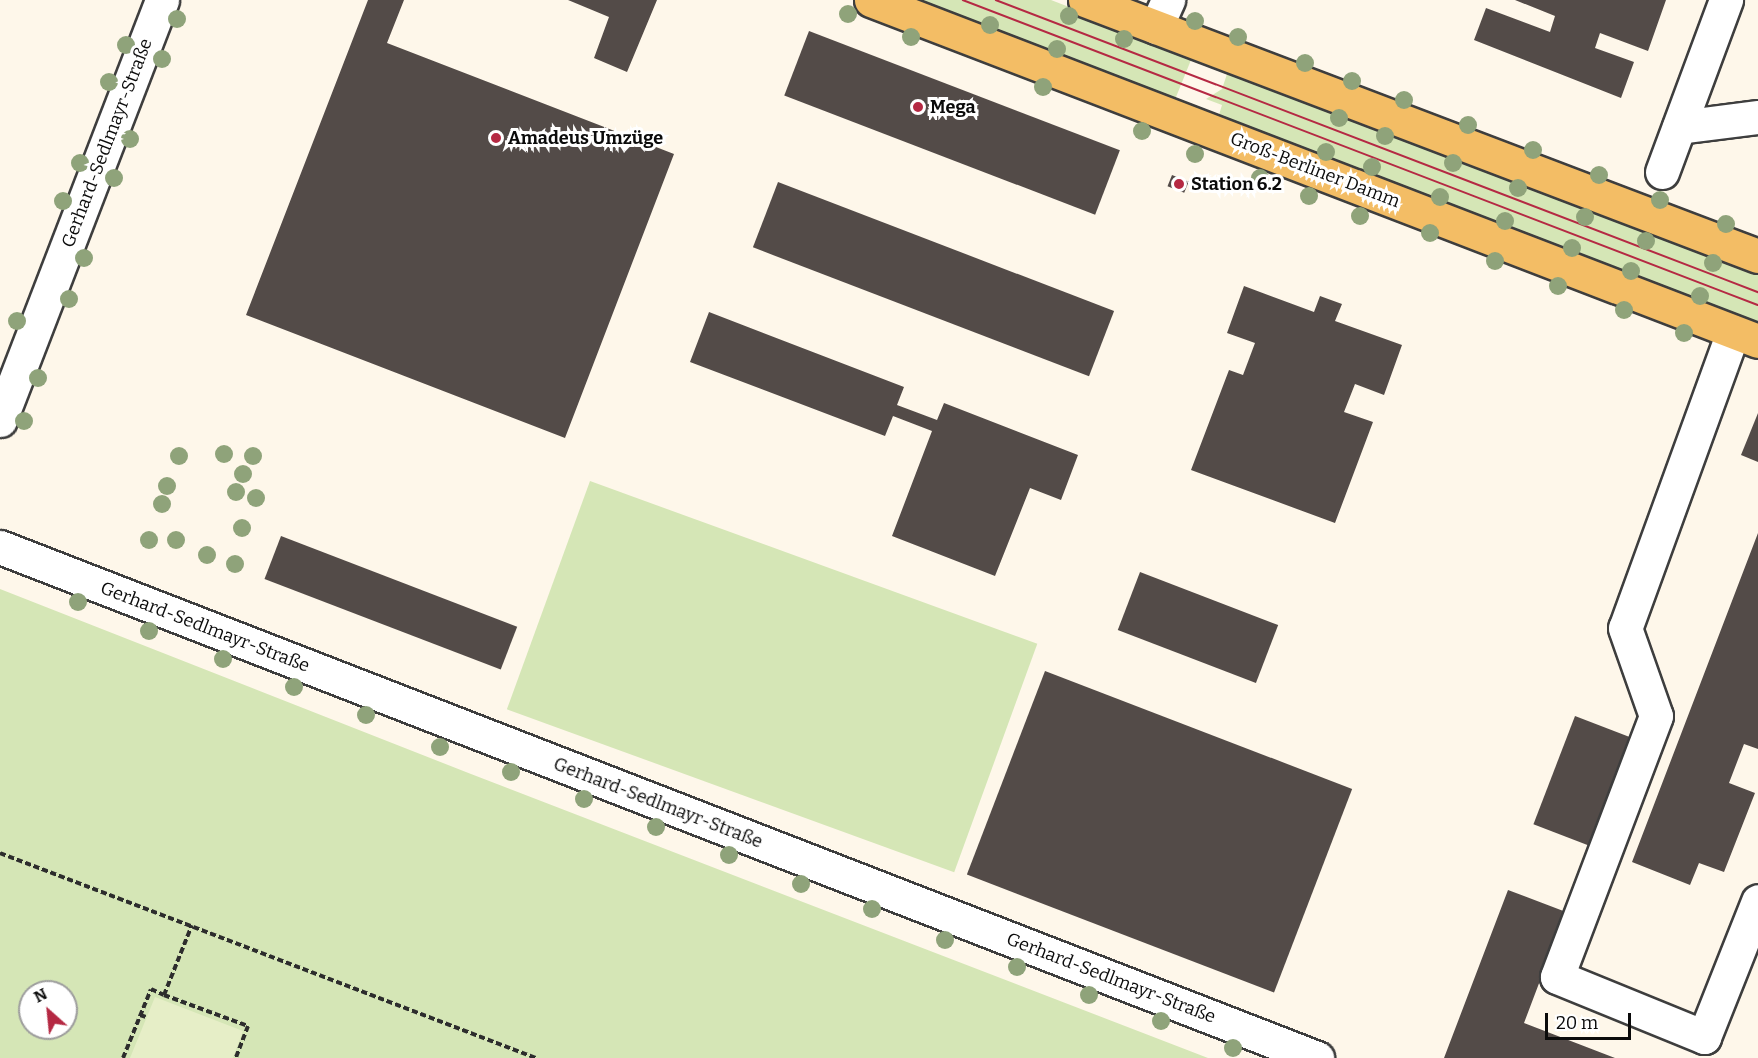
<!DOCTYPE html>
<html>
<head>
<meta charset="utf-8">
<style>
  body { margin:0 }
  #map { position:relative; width:1758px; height:1058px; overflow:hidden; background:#fef7ea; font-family:Bitter,serif }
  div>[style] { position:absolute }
  .green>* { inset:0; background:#d5e6b6; transform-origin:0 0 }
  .pitch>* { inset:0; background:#e6eec7 }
  .building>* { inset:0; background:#534b48; transform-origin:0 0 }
  .path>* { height:4px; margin-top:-2px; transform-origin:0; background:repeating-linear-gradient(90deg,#2d2d2d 0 6px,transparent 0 9px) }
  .roads { filter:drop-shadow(2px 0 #3e3e3e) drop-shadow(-2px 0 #3e3e3e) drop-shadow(0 2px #3e3e3e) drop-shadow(0 -2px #3e3e3e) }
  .minor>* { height:33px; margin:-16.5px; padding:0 16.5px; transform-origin:16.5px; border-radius:16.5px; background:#fff }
  .major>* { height:33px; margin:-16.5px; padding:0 16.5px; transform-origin:16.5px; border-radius:16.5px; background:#f3bd65 }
  .tram>* { height:1.5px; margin:-0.75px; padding:0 0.75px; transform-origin:0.75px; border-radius:0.75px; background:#b52943 }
  .trees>* { width:18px; height:18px; margin:-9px; border-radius:50%; background:#8fa37a }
  .dots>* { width:16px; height:16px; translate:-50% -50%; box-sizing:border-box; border:3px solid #fff; border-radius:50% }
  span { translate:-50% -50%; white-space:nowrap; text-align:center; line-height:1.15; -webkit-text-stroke:6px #fff; paint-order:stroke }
  .poi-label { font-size:18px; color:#0b0b0b; font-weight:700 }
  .left { translate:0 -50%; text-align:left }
  .street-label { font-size:18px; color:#0b0b0b }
  .north { position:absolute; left:18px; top:980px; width:60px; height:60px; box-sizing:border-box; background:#fff; border:2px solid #9d9d9d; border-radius:50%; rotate:333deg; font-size:16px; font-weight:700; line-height:24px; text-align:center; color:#0b0b0b }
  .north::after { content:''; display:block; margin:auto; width:21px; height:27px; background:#b52943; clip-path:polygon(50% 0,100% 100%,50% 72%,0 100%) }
  .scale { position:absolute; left:1545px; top:1013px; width:86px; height:27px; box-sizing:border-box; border:3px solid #0b0b0b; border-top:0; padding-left:8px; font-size:18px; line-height:21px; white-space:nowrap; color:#0b0b0b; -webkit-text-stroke:4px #fff; paint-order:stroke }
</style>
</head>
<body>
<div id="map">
  <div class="green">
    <div style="clip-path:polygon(909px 0,1051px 0,1193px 55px,1174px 102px)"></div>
    <div style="clip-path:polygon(1229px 68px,1758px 272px,1758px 326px,1218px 118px,1222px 105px,1206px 99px,1222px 89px)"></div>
    <div style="left:590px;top:481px;width:476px;height:243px;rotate:20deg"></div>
    <div style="clip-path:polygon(evenodd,0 589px,471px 774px,1208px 1058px,0 1058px,0 589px,30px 992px,66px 992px,66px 1028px,30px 1028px,30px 992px)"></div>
  </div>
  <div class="pitch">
    <div style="clip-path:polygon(155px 997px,243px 1031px,233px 1058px,130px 1058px)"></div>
  </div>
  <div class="building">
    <div style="clip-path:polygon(368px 0,404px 0,387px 43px,674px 154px,565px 438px,246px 315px)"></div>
    <div style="clip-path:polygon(568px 0,657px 0,627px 72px,594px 58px,609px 17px)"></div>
    <div style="clip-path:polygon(1515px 0,1666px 0,1648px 51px,1600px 33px,1595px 48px,1634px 62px,1621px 98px,1474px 40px,1486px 8px,1550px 32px,1555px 16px)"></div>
    <div style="left:809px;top:31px;width:333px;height:69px;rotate:21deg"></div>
    <div style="left:1172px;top:175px;width:18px;height:12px;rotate:22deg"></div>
    <div style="left:778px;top:182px;width:360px;height:70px;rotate:21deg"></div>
    <div style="clip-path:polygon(1244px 286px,1314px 312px,1320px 296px,1342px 304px,1335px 321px,1402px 345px,1384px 395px,1355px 384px,1344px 412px,1373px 422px,1335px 523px,1191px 470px,1229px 370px,1243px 375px,1255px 343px,1227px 333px)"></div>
    <div style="clip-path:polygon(709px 312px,904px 387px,897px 405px,937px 420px,944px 403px,1078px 455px,1061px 500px,1030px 488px,995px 576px,892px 536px,932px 431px,893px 416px,885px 436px,690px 362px)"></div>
    <div style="clip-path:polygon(1758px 413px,1758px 462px,1741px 455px)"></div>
    <div style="clip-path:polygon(1758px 533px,1758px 749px,1744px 744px,1729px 783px,1755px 793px,1724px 872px,1699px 863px,1690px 885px,1632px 862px)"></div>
    <div style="left:281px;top:536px;width:253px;height:46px;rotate:21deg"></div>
    <div style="left:1140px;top:572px;width:148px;height:62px;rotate:21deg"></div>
    <div style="left:1045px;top:671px;width:329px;height:218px;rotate:21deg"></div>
    <div style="left:1575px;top:716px;width:62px;height:116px;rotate:21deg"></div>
    <div style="clip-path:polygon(1508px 890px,1566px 912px,1524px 1023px,1615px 1058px,1444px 1058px)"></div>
  </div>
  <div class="path">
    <div style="left:0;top:853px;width:574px;rotate:20.93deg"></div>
    <div style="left:164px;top:995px;width:90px;rotate:20.3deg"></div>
    <div style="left:248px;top:1026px;width:34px;rotate:111deg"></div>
    <div style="left:140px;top:1015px;width:6px;rotate:18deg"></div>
    <div style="left:123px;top:1058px;width:74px;rotate:-67.9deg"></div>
    <div style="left:151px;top:989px;width:14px;rotate:25deg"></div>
    <div style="left:164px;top:995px;width:75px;rotate:-68.2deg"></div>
  </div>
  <div class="roads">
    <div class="minor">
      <div style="left:1156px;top:27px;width:30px;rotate:-66deg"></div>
      <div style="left:1679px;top:127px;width:80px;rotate:-7.2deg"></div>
      <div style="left:1662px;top:172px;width:184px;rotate:-69.6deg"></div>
      <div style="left:1733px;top:332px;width:315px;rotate:110deg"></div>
      <div style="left:1625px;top:628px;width:93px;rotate:70.6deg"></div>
      <div style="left:1656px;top:716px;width:279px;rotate:110.8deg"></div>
      <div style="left:1557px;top:977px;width:159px;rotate:22.2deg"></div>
      <div style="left:1704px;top:1037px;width:146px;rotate:-68.3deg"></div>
      <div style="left:0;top:420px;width:450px;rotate:-68.9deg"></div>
      <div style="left:0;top:547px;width:1413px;rotate:21.21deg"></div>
    </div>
    <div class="major">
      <div style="left:871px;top:0;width:950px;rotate:21.03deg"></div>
      <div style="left:1085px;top:0;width:720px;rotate:20.83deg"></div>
    </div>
  </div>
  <div class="tram">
    <div style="left:963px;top:0;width:851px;rotate:20.99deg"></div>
    <div style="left:996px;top:0;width:816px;rotate:20.97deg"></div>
  </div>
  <div class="trees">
    <div style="left:848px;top:14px"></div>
    <div style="left:1069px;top:16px"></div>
    <div style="left:177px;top:19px"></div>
    <div style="left:1195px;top:21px"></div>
    <div style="left:990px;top:25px"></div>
    <div style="left:911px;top:37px"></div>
    <div style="left:1238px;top:37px"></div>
    <div style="left:1124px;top:39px"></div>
    <div style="left:126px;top:45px"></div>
    <div style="left:1057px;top:49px"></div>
    <div style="left:162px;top:59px"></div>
    <div style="left:1305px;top:63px"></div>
    <div style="left:1352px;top:81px"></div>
    <div style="left:109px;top:82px"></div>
    <div style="left:1043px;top:87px"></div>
    <div style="left:1404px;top:100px"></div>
    <div style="left:1339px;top:118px"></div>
    <div style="left:1468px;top:125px"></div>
    <div style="left:1142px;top:131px"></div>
    <div style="left:1385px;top:136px"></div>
    <div style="left:130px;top:139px"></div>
    <div style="left:1533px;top:150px"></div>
    <div style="left:1326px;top:152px"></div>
    <div style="left:1195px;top:154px"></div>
    <div style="left:80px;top:163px"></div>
    <div style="left:1453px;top:163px"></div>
    <div style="left:1372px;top:167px"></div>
    <div style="left:1599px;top:175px"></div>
    <div style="left:114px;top:178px"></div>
    <div style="left:1260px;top:178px"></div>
    <div style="left:1518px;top:188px"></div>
    <div style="left:1309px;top:196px"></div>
    <div style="left:1440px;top:197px"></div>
    <div style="left:1660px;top:200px"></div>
    <div style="left:63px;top:201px"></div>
    <div style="left:1360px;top:216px"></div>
    <div style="left:1585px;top:217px"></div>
    <div style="left:1505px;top:221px"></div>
    <div style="left:1726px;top:224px"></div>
    <div style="left:1430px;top:233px"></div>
    <div style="left:1646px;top:241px"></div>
    <div style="left:1572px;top:248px"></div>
    <div style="left:84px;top:258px"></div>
    <div style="left:1495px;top:261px"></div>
    <div style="left:1713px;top:263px"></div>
    <div style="left:1631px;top:271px"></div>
    <div style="left:1558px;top:286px"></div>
    <div style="left:1700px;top:296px"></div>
    <div style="left:69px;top:299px"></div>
    <div style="left:1624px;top:310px"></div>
    <div style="left:17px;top:321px"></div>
    <div style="left:1684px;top:333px"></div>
    <div style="left:38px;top:378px"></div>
    <div style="left:24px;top:421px"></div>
    <div style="left:224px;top:454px"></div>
    <div style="left:179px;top:456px"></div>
    <div style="left:253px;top:456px"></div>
    <div style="left:243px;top:474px"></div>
    <div style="left:167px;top:486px"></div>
    <div style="left:236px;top:492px"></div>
    <div style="left:256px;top:498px"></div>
    <div style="left:162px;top:504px"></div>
    <div style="left:242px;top:528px"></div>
    <div style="left:149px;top:540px"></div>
    <div style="left:176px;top:540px"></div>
    <div style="left:207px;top:555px"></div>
    <div style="left:235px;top:564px"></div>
    <div style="left:78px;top:602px"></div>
    <div style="left:149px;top:631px"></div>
    <div style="left:223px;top:659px"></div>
    <div style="left:294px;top:687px"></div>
    <div style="left:366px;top:715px"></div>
    <div style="left:440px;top:747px"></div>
    <div style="left:511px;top:772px"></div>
    <div style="left:584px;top:799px"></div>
    <div style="left:656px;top:827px"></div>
    <div style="left:729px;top:855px"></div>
    <div style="left:801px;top:884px"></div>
    <div style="left:872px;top:909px"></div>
    <div style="left:945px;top:940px"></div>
    <div style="left:1017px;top:967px"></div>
    <div style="left:1089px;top:995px"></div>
    <div style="left:1161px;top:1021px"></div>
    <div style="left:1233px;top:1048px"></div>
  </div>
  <div class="dots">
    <div style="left:918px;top:107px;background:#b52943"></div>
    <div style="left:496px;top:138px;background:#b52943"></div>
    <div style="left:1179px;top:184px;background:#b52943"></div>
  </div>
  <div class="poi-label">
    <span class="left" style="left:930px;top:107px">Mega</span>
    <span class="left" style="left:508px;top:138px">Amadeus Umzüge</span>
    <span class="left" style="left:1191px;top:184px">Station 6.2</span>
  </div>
  <div class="street-label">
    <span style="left:107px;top:143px;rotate:-69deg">Gerhard-Sedlmayr-Straße</span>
    <span style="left:1315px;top:170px;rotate:21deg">Groß-Berliner Damm</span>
    <span style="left:205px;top:627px;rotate:21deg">Gerhard-Sedlmayr-Straße</span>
    <span style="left:658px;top:803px;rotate:21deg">Gerhard-Sedlmayr-Straße</span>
    <span style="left:1111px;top:978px;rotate:21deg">Gerhard-Sedlmayr-Straße</span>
  </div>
  <div class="north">N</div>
  <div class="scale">20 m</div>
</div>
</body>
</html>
